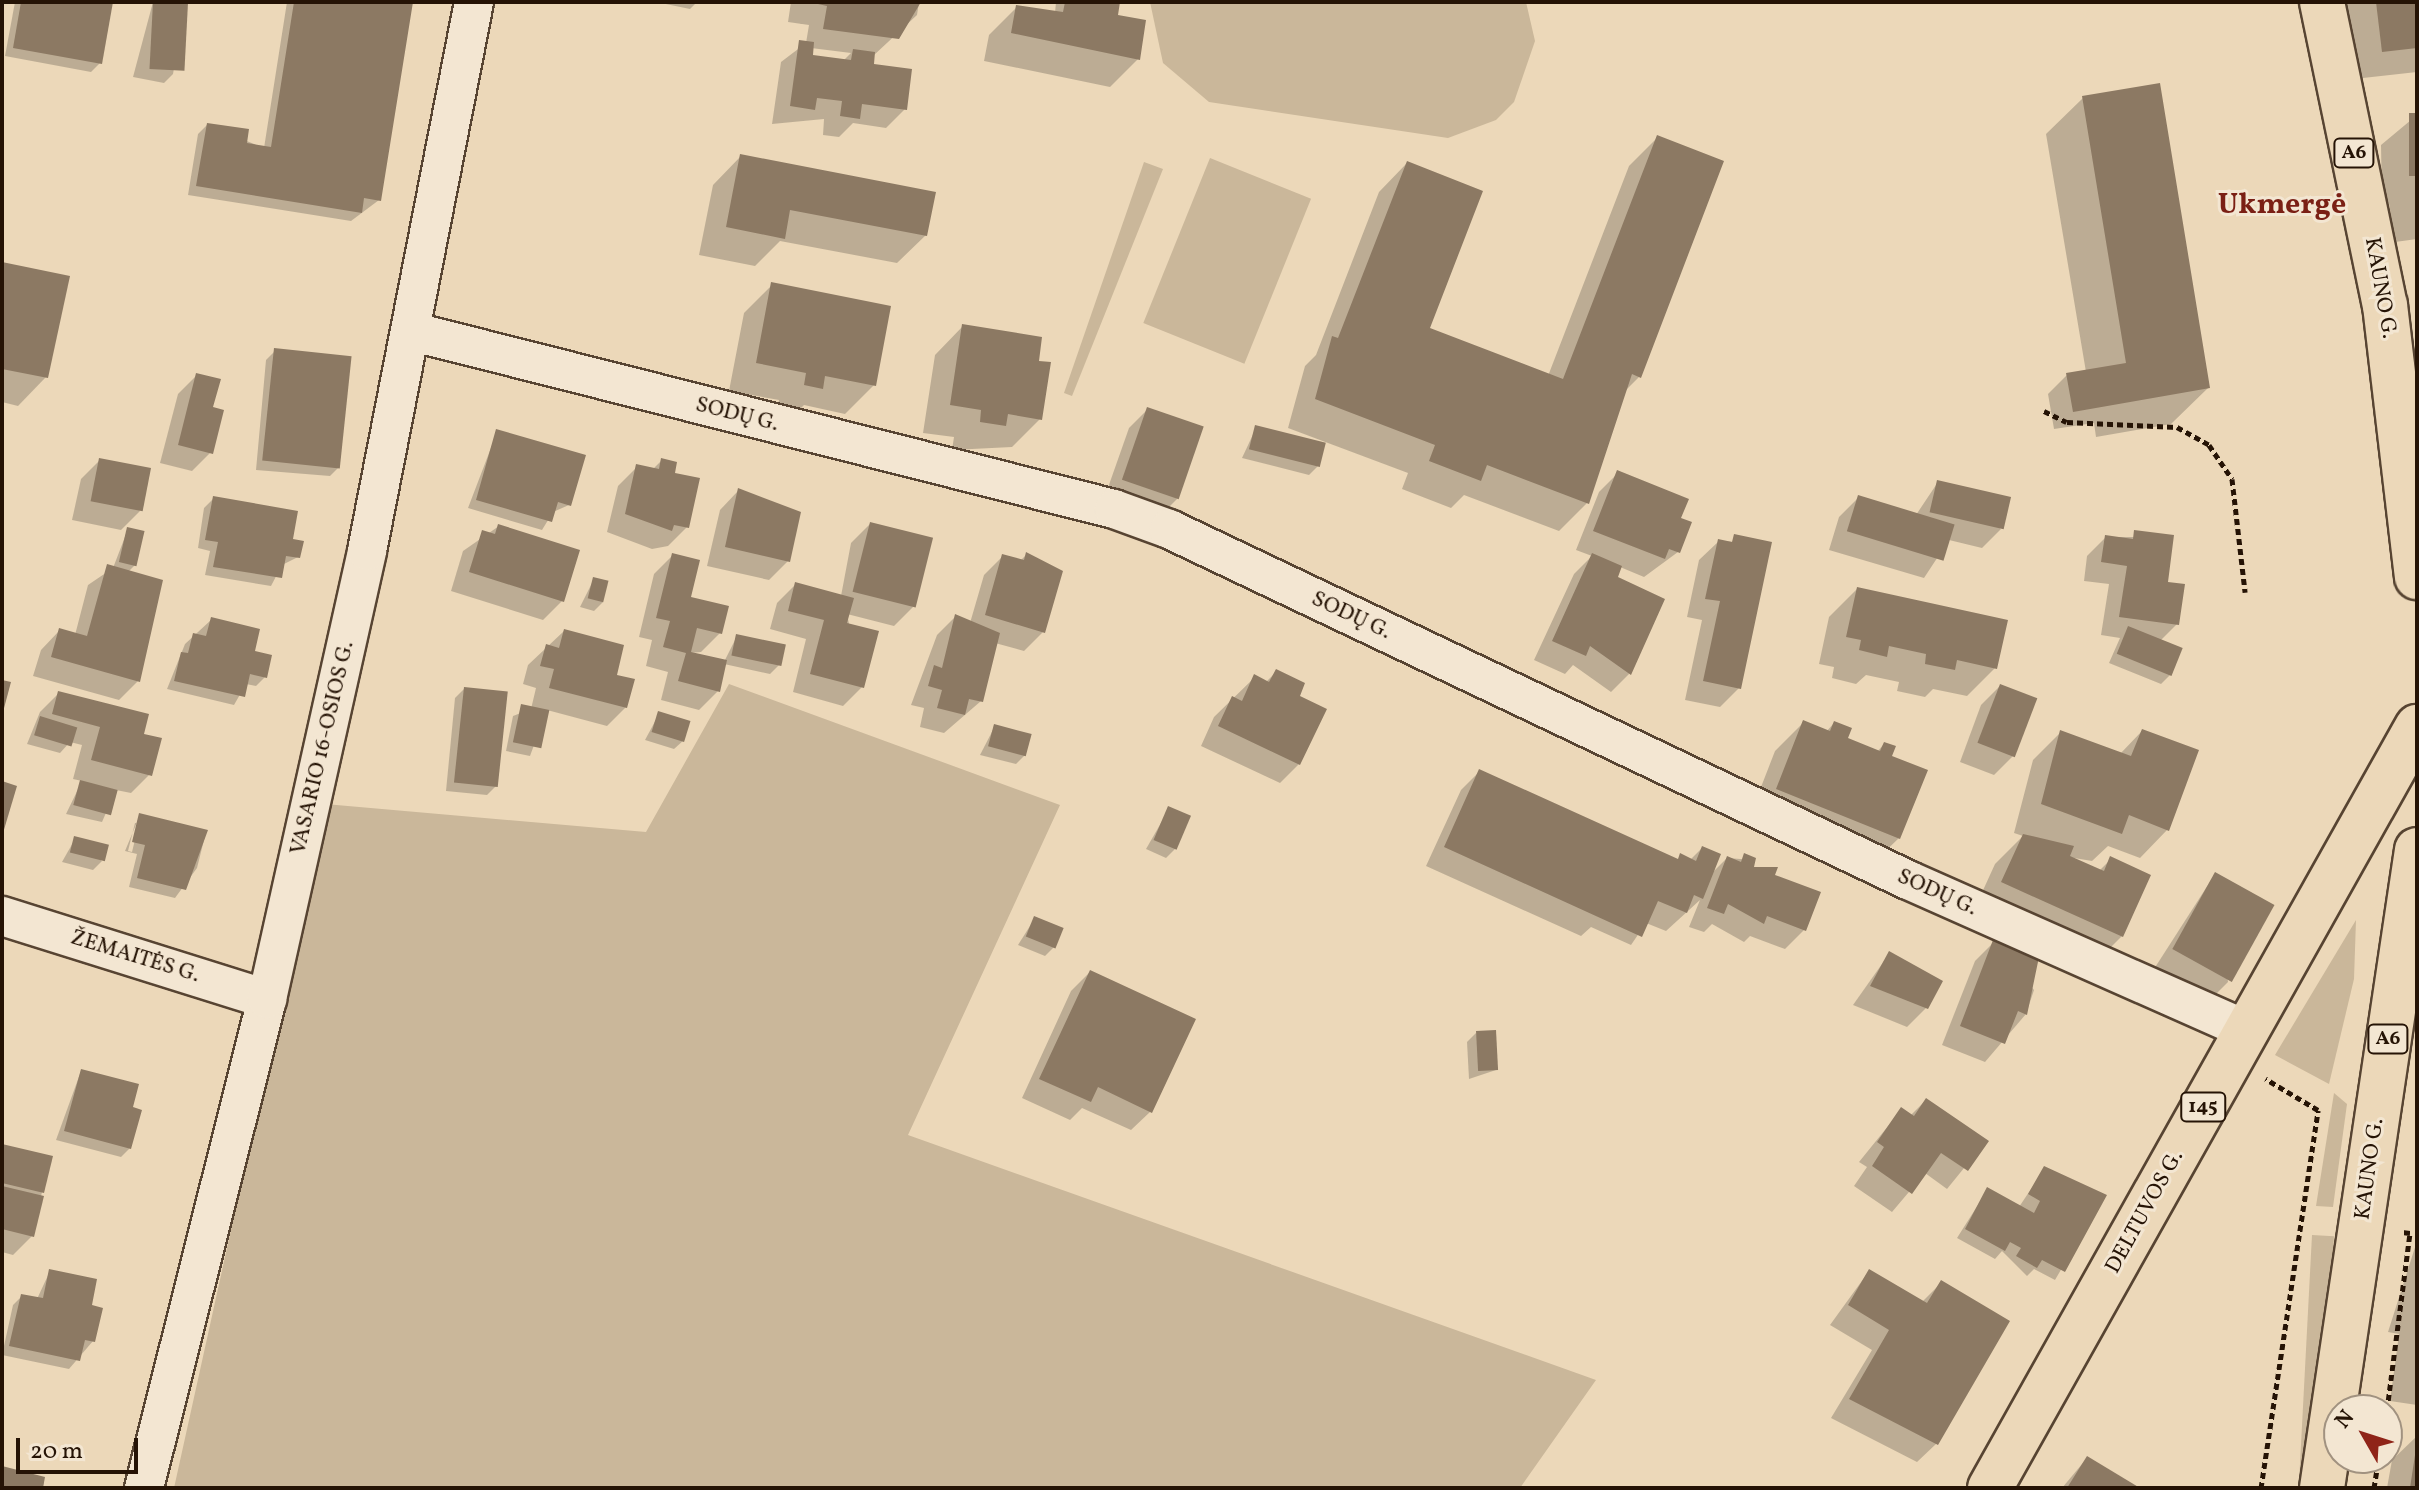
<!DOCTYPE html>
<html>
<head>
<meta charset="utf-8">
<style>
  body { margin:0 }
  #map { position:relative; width:2419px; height:1490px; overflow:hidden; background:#ecd8b9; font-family:Vollkorn,serif }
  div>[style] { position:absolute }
  .green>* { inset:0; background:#cab79a; transform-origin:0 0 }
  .shadow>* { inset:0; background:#0003 }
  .building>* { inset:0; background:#8c7963; transform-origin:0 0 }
  .path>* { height:5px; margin-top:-2.5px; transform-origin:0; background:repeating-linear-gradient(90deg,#251305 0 6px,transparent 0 10px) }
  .roads { filter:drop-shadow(2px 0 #574432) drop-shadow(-2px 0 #574432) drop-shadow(0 2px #574432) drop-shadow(0 -2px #574432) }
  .minor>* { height:38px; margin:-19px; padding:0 19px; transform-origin:19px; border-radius:19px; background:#f3e6d2 }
  .primary>* { height:44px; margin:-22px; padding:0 22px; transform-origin:22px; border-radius:22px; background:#ecd8b9 }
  span { translate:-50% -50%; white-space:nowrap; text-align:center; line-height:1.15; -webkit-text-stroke:6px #f3e6d2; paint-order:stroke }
  .shield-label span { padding:2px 6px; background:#f3e6d2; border:2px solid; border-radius:6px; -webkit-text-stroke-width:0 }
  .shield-label { font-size:20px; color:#251305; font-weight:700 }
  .street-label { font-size:22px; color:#251305 }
  .district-label { font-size:30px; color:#7a1f14; font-weight:700 }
  .frame { position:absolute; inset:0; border:4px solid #251305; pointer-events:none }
  .north { position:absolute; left:2323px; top:1394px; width:80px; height:80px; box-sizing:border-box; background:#f3e6d2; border:2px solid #a19280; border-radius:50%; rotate:309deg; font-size:22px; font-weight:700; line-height:32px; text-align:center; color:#251305 }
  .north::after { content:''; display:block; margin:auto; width:28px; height:36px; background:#8f2418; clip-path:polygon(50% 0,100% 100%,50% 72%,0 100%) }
  .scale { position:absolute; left:16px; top:1438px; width:122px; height:36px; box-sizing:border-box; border:4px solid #251305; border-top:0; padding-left:10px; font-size:24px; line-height:28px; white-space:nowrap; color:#251305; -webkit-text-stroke:6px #f3e6d2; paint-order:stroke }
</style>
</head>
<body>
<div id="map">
  <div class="green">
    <div style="clip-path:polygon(1150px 2px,1526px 2px,1535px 41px,1514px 102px,1496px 120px,1448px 138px,1209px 102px,1163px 63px)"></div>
    <div style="left:1210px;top:158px;width:109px;height:178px;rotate:22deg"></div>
    <div style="clip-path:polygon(1144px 162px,1163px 169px,1072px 396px,1064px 393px)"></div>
    <div style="clip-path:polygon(729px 684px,1060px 805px,908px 1135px,1596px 1380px,1520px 1488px,174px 1488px,325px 804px,646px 832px)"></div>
    <div style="clip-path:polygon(2356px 920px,2354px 979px,2329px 1084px,2275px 1055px)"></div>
    <div style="clip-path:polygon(2334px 1093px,2347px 1104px,2333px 1207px,2316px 1206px)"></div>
    <div style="left:2312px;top:1235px;width:22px;height:256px;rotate:3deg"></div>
  </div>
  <div class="shadow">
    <div style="clip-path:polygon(15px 2px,111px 2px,100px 63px,91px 72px,5px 56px)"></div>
    <div style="clip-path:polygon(153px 2px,185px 6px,173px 74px,164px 83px,133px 77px)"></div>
    <div style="clip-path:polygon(287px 2px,411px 2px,379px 200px,351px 221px,188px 195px,198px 134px,207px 125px,264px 148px)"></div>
    <div style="clip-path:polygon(656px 2px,697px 2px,690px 9px)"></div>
    <div style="clip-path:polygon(evenodd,791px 2px,919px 2px,917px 15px,873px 56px,871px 65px,905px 109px,886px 128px,853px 123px,839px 137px,823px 135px,824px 119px,772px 124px,781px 62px,806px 43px,809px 25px,788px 22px,791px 2px,811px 48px,851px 53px,843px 61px,810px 57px,811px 48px)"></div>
    <div style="clip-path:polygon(1056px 2px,1118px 2px,1115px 17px,1138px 59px,1110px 87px,984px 61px,989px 35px,1017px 7px,1055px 13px)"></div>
    <div style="clip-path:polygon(2345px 2px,2417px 2px,2417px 72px,2354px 79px)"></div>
    <div style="clip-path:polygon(2083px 98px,2208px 388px,2171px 424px,2096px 437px,2094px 423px,2054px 429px,2048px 394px,2067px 375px,2086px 372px,2046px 134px)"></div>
    <div style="clip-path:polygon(2417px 115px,2417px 239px,2395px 242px,2389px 203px,2382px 204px,2381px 145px)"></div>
    <div style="clip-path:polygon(1657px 138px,1639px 377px,1625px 391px,1587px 503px,1559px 531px,1464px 495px,1451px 508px,1402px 489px,1408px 473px,1288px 428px,1305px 366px,1316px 355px,1379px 192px,1407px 163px,1427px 329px,1548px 376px,1629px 166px)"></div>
    <div style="clip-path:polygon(741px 156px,926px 235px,897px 263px,780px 241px,755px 266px,699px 255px,713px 185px)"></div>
    <div style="clip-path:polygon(2px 264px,46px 377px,18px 406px,2px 402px)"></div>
    <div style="clip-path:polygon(772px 285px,874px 385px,845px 414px,804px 405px,793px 416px,777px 413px,779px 400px,729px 391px,744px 313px)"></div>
    <div style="clip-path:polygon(963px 326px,1037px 363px,1040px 419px,1012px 447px,952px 450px,954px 437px,923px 433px,935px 355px)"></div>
    <div style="clip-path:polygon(275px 351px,339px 467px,330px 476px,256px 470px,266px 360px)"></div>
    <div style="clip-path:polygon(197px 375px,211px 409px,211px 452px,192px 471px,160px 463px,178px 394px)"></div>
    <div style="clip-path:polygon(1148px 409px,1177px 499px,1158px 518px,1104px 499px,1129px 428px)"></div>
    <div style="clip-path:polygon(1256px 428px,1318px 466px,1309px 475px,1242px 458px)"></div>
    <div style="clip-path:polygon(497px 432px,569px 505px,553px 512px,542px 530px,468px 508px)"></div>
    <div style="clip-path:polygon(100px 460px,140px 511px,121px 530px,72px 520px,81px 479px)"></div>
    <div style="clip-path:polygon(662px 460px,687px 527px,668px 546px,652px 549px,607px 532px,618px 486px,637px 467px,652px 470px)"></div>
    <div style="clip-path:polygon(1618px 473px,1679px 519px,1678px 552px,1644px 577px,1620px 567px,1615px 578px,1629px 674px,1611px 692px,1573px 665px,1565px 674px,1534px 660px,1574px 574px,1592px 556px,1576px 550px,1599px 492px)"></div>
    <div style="clip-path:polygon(1938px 482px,2001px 529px,1982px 548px,1949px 540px,1924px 578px,1829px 550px,1839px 517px,1858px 498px,1916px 515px)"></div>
    <div style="clip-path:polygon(738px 491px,788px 561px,769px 580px,707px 566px,720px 510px)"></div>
    <div style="clip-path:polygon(213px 499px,291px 541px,298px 557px,282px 565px,271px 586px,205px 575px,210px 551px,198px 548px,204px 508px)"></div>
    <div style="clip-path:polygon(870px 524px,913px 607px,894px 626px,847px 614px,862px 687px,843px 706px,793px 692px,806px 639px,770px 629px,777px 603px,796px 584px,841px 596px,851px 543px)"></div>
    <div style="clip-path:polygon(499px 526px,562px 601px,543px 620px,451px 591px,463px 551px)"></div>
    <div style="clip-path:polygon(128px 529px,136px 564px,128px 572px,138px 681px,119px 700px,33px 676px,41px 650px,59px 631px,75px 635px,88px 585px,113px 568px)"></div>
    <div style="clip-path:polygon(2106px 537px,2172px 537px,2165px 584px,2177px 624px,2160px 641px,2170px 675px,2161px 684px,2109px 663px,2120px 638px,2101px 635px,2109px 584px,2084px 581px,2087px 556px)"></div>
    <div style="clip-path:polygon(1719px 541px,1769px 544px,1739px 688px,1720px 707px,1685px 700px,1702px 620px,1687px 617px,1699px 560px)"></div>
    <div style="clip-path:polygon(1027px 554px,1043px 632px,1024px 651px,995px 643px,981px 701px,944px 733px,920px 727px,924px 708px,911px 705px,937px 635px,956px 616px,970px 623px,984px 575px,1003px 556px,1020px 561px)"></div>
    <div style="clip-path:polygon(673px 555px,689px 598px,720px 633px,701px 652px,689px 653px,724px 662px,737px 636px,779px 665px,770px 674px,724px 664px,718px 691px,699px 710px,661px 700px,668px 672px,646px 666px,652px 640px,639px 637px,654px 574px)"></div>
    <div style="clip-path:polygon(594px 579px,603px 602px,594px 611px,580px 607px)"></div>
    <div style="clip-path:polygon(1857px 589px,1995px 668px,1967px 696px,1933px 689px,1925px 697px,1897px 691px,1899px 682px,1866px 675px,1856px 684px,1832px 678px,1834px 667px,1819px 664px,1829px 617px)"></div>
    <div style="clip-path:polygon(211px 620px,253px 652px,265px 677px,256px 686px,246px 684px,234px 705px,167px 689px,185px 644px)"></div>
    <div style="clip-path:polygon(564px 631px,614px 676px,626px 707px,607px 726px,547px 710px,530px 756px,506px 751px,513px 716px,531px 709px,536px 688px,523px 684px,528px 665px)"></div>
    <div style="clip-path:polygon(1276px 672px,1297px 697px,1299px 764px,1280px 783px,1201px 746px,1214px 717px,1255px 677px,1266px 682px)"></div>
    <div style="clip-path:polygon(2000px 686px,2013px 756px,1994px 775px,1960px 762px,1981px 705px)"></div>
    <div style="clip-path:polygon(464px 689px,496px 786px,487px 795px,446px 791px,455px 698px)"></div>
    <div style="clip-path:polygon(59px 693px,141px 735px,150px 774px,131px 793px,116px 790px,102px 822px,66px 814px,82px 781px,73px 779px,82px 745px,70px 742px,60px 753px,27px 744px,40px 712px)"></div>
    <div style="clip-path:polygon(659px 714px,684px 740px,674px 749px,645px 740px)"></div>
    <div style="clip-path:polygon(1803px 723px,1826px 732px,1834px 723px,1846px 739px,1877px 752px,1884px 744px,1899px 838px,1870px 866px,1749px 818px,1775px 751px)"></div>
    <div style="clip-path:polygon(995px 726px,1025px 755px,1016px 764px,980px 755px)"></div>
    <div style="clip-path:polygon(2142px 731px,2168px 829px,2140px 858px,2108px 846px,2092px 861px,2068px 857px,2099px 871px,2111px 859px,2122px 936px,2094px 964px,1974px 910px,1995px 864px,2023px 836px,2014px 833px,2033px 760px,2061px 732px,2120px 754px)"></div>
    <div style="clip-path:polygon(1480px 771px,1676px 860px,1690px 860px,1702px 848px,1710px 875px,1727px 858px,1754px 860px,1751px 869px,1772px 876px,1804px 930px,1785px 949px,1750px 936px,1744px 942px,1712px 924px,1704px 932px,1689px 927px,1700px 900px,1666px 931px,1646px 923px,1631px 945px,1591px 927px,1581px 936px,1426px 866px,1461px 790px)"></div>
    <div style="clip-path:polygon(1169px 809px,1175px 849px,1166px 858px,1146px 849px)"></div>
    <div style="clip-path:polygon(evenodd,140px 815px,206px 832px,197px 868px,175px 898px,129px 887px,137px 854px,125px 851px,140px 815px,135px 823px,139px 823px,132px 852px,128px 851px,135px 823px)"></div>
    <div style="clip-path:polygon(75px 839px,102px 861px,93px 870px,62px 862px)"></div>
    <div style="clip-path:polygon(2215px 874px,2228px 982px,2210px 1000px,2154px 969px)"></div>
    <div style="clip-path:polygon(1035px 918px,1054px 947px,1045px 956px,1018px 945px)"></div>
    <div style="clip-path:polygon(1994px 942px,2034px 990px,2026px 1014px,1985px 1062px,1942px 1045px,1975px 961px)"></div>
    <div style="clip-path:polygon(1889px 954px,1926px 1008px,1907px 1027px,1853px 1005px)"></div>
    <div style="clip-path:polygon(1090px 972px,1150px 1112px,1131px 1130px,1082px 1108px,1070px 1120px,1022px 1098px,1071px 991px)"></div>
    <div style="clip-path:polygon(1476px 1033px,1496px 1070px,1469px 1079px,1467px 1042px)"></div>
    <div style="clip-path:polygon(81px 1071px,130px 1109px,130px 1148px,121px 1157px,56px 1140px)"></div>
    <div style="clip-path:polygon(1926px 1100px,1986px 1141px,1947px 1189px,1925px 1173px,1892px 1212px,1854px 1186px,1867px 1167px,1859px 1162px,1901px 1110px,1910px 1116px)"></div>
    <div style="clip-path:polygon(2px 1146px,42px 1192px,32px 1236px,13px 1255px,2px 1252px)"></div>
    <div style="clip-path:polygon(2045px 1168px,2104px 1196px,2055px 1280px,2034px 1269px,2027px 1276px,2002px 1251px,1995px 1259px,1957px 1238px,1988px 1189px,2019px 1207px)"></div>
    <div style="clip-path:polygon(2417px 1241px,2417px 1405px,2390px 1401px,2399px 1334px,2388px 1332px)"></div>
    <div style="clip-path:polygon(50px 1271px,90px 1307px,93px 1341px,69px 1369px,2px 1355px,13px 1305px,22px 1296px,37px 1299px)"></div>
    <div style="clip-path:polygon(1869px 1271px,1922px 1302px,1941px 1283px,1936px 1444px,1917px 1462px,1831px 1418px,1872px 1350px,1830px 1325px)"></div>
    <div style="clip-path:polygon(2417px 1436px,2417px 1488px,2387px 1488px,2392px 1460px)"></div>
    <div style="clip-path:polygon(2087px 1458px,2136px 1488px,2062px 1488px)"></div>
  </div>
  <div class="building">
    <div style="clip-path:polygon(21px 2px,113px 2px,102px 64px,13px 48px)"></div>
    <div style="left:153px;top:2px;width:35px;height:67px;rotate:3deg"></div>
    <div style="clip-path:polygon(294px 2px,413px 2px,381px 201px,364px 198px,362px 213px,196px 186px,207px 123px,249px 129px,247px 143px,271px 147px)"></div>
    <div style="clip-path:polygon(809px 2px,921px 2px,899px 39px,823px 29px,827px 6px)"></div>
    <div style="clip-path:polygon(1065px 2px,1120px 2px,1118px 15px,1146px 20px,1140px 60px,1011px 33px,1016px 5px,1063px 12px)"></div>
    <div style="clip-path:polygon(2376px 2px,2417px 2px,2417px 48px,2382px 52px)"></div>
    <div style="clip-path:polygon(799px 40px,814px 42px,813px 55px,851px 60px,853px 49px,875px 52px,874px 64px,912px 69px,907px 110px,862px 104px,860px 119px,840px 116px,842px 101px,817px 98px,815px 110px,790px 106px)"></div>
    <div style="clip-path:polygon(2160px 83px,2210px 388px,2073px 412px,2066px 373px,2126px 363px,2082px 96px)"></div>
    <div style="left:2417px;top:113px;width:63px;height:8px;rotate:90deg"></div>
    <div style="clip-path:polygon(1657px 135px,1724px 161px,1641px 378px,1632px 374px,1589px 504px,1487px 465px,1481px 481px,1429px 461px,1435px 445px,1315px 399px,1332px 336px,1338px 338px,1407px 161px,1483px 191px,1430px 328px,1563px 379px)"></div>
    <div style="clip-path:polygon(740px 154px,936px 192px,927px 236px,790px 210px,785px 239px,726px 227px)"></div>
    <div style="clip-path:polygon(2px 262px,70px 276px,48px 378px,2px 369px)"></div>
    <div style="clip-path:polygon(771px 282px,891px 306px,876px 386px,825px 376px,823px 389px,804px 385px,806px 373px,756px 363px)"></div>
    <div style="clip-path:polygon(962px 324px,1042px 337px,1039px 361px,1051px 362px,1042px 420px,1008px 414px,1006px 426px,980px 422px,981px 410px,950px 405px)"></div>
    <div style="left:274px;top:348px;width:78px;height:113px;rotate:6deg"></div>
    <div style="clip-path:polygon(196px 373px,221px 379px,213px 407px,224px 410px,213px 454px,178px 445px)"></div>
    <div style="left:1147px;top:407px;width:60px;height:77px;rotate:19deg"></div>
    <div style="left:1255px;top:425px;width:73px;height:25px;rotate:14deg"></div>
    <div style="clip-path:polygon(496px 429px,586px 455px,571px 506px,558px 502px,552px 522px,476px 500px)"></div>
    <div style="left:99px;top:458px;width:53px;height:44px;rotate:11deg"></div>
    <div style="clip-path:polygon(661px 458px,677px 462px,675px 473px,700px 478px,689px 528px,674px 525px,672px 531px,625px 514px,636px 464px,659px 469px)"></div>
    <div style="clip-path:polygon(1617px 470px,1689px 499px,1681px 518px,1692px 522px,1680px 553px,1669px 549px,1665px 559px,1593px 531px)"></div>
    <div style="left:1937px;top:480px;width:76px;height:33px;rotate:13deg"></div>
    <div style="clip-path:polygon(738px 488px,801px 512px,790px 562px,725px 547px)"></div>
    <div style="left:1858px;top:495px;width:101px;height:38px;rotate:17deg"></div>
    <div style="clip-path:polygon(213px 496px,298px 511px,293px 539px,304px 541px,300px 558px,286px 556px,282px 578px,213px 567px,218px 542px,205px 540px)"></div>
    <div style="left:870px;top:522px;width:65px;height:72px;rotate:14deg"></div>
    <div style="clip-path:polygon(498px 524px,580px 550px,564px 602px,469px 572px,482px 530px,495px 534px)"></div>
    <div style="left:127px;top:527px;width:18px;height:36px;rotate:13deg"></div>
    <div style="clip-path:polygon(2134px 530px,2174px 535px,2168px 582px,2185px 584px,2179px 625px,2119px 617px,2127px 566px,2101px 562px,2105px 535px,2133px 539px)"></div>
    <div style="clip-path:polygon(1734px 534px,1772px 542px,1741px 689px,1703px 681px,1720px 601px,1705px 599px,1718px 539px,1732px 542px)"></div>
    <div style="clip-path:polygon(1026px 552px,1063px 571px,1045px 633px,985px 615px,1002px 554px,1024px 560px)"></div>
    <div style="clip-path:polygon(672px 553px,700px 560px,691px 597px,729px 606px,722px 634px,697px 628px,691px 652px,727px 660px,720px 692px,678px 681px,686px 653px,663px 647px,670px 621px,656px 618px)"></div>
    <div style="clip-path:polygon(1592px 553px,1622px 566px,1618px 577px,1665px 599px,1631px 675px,1590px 646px,1586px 656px,1552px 641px)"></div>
    <div style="clip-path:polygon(107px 564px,163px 580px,140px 682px,51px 657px,59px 628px,87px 636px)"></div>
    <div style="left:593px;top:577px;width:16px;height:22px;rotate:14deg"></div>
    <div style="clip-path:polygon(795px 582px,854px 598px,847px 623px,879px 631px,864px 688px,810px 674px,824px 620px,788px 611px)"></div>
    <div style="clip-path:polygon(1857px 587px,2008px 620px,1997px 669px,1957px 660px,1955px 670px,1925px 664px,1926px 654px,1889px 646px,1887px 657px,1859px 650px,1861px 640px,1846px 637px)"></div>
    <div style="clip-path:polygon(955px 614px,1000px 633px,983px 702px,969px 699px,965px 715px,937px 708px,942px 690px,928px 686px,934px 665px,942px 668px)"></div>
    <div style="clip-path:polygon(211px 617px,260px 629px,255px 651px,272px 655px,267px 678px,250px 674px,245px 697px,174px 681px,181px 652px,188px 653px,193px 633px,206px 636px)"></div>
    <div style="left:2128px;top:626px;width:59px;height:30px;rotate:22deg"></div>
    <div style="clip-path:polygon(564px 629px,624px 645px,617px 675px,635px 679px,627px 708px,549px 688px,554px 669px,540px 666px,546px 644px,559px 648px)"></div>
    <div style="left:736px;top:634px;width:51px;height:22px;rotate:12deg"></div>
    <div style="clip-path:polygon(1276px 669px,1305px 683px,1300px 696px,1327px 709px,1300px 765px,1218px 726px,1232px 696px,1242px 701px,1254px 674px,1269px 682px)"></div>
    <div style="clip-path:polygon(2px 680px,11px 682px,3px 712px,2px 712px)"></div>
    <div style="left:2000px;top:684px;width:40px;height:63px;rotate:21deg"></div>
    <div style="left:464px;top:687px;width:44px;height:96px;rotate:6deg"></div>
    <div style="clip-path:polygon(58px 691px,149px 714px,144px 734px,162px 738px,152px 776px,91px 760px,100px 727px,52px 714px)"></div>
    <div style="left:521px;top:704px;width:29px;height:39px;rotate:12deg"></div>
    <div style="left:658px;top:711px;width:34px;height:22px;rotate:17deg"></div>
    <div style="left:40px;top:716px;width:39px;height:20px;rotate:17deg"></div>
    <div style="clip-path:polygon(1803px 720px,1830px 731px,1834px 721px,1852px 728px,1848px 738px,1880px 751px,1884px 742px,1896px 746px,1892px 756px,1928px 770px,1900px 839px,1776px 789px)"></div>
    <div style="left:994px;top:724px;width:39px;height:23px;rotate:15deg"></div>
    <div style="clip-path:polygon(2142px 729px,2199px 750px,2169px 831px,2129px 815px,2122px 834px,2041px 804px,2060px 730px,2131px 756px)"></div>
    <div style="clip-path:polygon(1479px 769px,1678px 859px,1680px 853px,1696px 861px,1702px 846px,1721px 854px,1703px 899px,1694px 895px,1687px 913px,1658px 901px,1642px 937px,1444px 847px)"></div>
    <div style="left:80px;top:780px;width:39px;height:26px;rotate:15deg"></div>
    <div style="clip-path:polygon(2px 781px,17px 786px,3px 833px,2px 833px)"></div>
    <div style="left:1168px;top:806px;width:25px;height:37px;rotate:23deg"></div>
    <div style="clip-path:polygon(139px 813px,208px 830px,186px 890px,137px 878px,145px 845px,132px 842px)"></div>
    <div style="clip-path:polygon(2023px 834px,2074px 846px,2070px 856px,2104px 871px,2110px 856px,2151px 875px,2123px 937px,2001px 882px)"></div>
    <div style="left:74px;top:836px;width:36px;height:17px;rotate:14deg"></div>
    <div style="clip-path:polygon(1744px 853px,1756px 858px,1754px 867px,1778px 867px,1775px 875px,1821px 892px,1806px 931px,1767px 916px,1764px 924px,1728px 904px,1724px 914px,1707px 908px,1727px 856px,1741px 862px)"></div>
    <div style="left:2215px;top:872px;width:68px;height:88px;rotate:29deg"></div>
    <div style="left:1034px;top:916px;width:32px;height:22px;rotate:22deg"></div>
    <div style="clip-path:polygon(1993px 940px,2039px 957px,2027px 1015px,2018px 1011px,2005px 1044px,1960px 1026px)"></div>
    <div style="clip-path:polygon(1889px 951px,1943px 981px,1928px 1009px,1870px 986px)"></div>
    <div style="clip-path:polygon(1090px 970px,1196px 1019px,1152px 1113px,1098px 1087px,1091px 1102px,1039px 1079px)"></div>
    <div style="left:1496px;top:1030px;width:40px;height:20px;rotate:87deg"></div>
    <div style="clip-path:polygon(81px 1069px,139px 1084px,133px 1107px,142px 1110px,131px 1149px,64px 1131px)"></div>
    <div style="clip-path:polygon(1926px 1098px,1989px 1141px,1968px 1171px,1941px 1153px,1912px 1194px,1872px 1166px,1884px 1147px,1877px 1142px,1901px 1107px,1914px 1116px)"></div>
    <div style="clip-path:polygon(2px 1144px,53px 1156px,44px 1193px,2px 1183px)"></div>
    <div style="clip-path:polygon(2044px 1166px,2107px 1195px,2065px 1272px,2042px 1260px,2037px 1268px,2016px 1256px,2021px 1248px,2010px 1242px,2005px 1251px,1965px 1229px,1987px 1187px,2034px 1213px,2040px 1201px,2028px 1194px)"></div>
    <div style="clip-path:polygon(2px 1186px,44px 1196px,34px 1237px,2px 1229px)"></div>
    <div style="clip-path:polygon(49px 1269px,97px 1279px,92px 1305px,103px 1308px,95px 1342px,85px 1340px,80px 1361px,9px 1346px,21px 1294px,43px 1298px)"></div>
    <div style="clip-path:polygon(1869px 1269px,1927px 1303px,1941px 1280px,2010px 1321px,1938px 1445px,1849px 1399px,1889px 1330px,1848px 1305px)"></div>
    <div style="clip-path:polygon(2415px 1455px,2417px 1488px,2410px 1488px)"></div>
    <div style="clip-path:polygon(2087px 1456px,2140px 1488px,2067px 1488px)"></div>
    <div style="clip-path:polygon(2px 1466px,45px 1477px,43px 1488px,2px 1488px)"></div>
  </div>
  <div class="path">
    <div style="left:2044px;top:411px;width:25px;rotate:26deg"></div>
    <div style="left:2067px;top:422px;width:110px;rotate:2.6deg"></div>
    <div style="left:2177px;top:427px;width:37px;rotate:29deg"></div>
    <div style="left:2209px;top:445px;width:41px;rotate:55.9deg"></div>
    <div style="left:2232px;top:479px;width:114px;rotate:83.4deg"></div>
    <div style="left:2387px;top:1410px;width:178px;rotate:-82.6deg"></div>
    <div style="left:2410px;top:1233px;width:8px;rotate:-173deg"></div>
    <div style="left:2261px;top:1488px;width:382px;rotate:-81.4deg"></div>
    <div style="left:2318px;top:1110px;width:61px;rotate:-149.2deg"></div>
    <div style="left:2374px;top:1488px;width:30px;rotate:-81deg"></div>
  </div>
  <div class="roads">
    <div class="minor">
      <div style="left:410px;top:331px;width:726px;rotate:14.19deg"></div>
      <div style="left:1114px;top:509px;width:59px;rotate:20deg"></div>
      <div style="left:1169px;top:529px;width:818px;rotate:25.41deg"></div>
      <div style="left:1908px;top:880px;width:370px;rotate:23.9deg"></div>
      <div style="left:2px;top:916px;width:278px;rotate:17.4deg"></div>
      <div style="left:144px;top:1488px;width:504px;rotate:-75.88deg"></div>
      <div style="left:267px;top:999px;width:459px;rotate:-77.4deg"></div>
      <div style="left:367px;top:551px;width:559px;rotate:-78.97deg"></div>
    </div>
    <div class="primary">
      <div style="left:2322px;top:2px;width:309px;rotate:78.3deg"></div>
      <div style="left:2385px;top:305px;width:274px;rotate:83.3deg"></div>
      <div style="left:1990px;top:1488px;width:873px;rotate:-60.7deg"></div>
      <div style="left:2322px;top:1488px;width:645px;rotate:-81.53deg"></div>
    </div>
  </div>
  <div class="shield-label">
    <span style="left:2354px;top:153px">A6</span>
    <span style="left:2388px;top:1039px">A6</span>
    <span style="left:2203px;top:1107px">145</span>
  </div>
  <div class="street-label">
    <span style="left:2380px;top:288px;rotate:80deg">KAUNO G.</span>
    <span style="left:737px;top:415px;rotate:14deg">SODŲ G.</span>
    <span style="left:1351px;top:616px;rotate:25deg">SODŲ G.</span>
    <span style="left:323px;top:748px;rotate:-77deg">VASARIO 16-OSIOS G.</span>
    <span style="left:1937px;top:893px;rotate:24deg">SODŲ G.</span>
    <span style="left:135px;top:957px;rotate:17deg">ŽEMAITĖS G.</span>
    <span style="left:2370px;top:1169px;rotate:-82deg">KAUNO G.</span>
    <span style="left:2145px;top:1212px;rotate:-61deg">DELTUVOS G.</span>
  </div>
  <div class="district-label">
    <span style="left:2282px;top:205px">Ukmergė</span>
  </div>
  <div class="frame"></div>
  <div class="north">N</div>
  <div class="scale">20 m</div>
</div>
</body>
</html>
